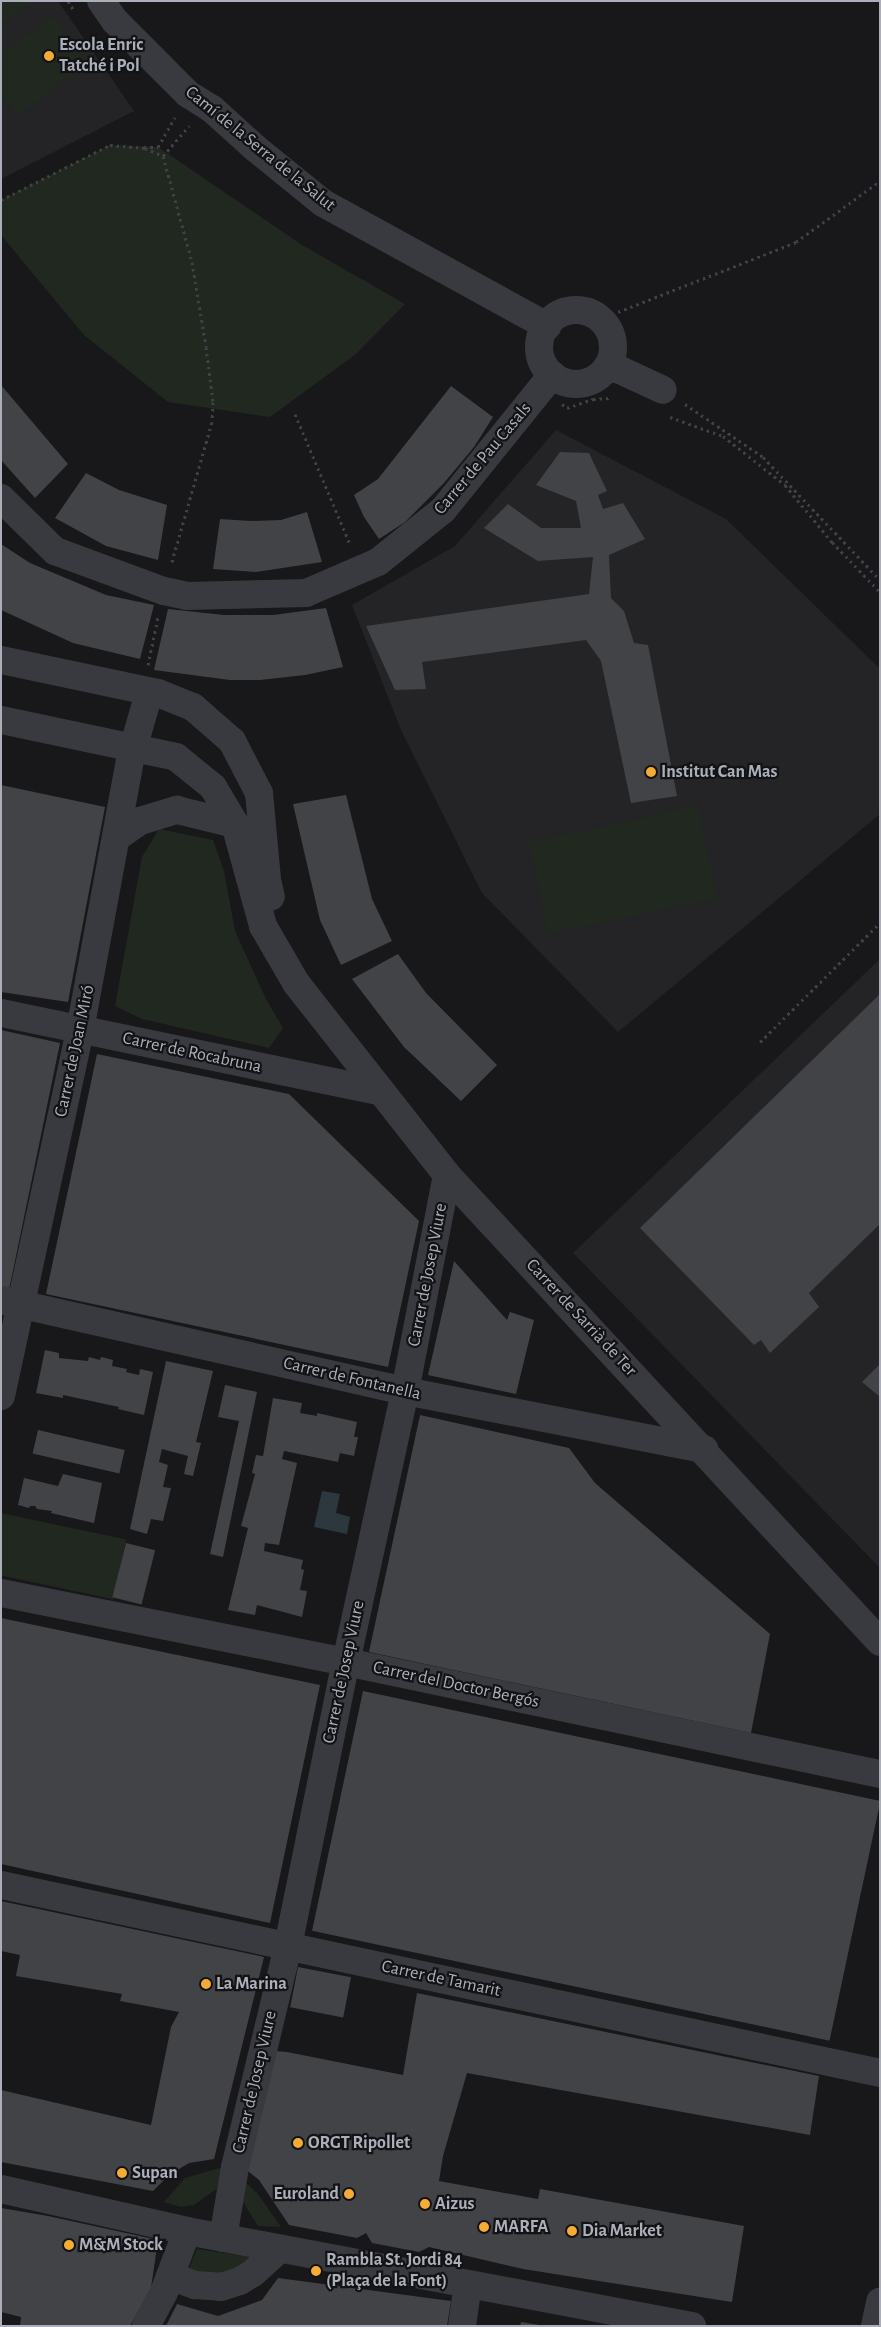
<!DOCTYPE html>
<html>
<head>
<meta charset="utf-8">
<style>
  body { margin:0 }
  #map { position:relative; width:881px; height:2327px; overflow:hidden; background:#18181a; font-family:"Alegreya Sans",sans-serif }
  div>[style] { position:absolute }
  .built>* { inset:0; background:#242427 }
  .green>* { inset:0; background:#202820; transform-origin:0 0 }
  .water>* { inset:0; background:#2d383e }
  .building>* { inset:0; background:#424347; transform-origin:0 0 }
  .path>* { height:3px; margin-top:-1.5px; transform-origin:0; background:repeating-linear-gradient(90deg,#3f4146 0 2.5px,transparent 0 6.5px) }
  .minor>* { height:28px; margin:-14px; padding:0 14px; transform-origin:14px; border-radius:14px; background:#393a3f }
  .minor>.ring { margin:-14px; padding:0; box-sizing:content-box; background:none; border:28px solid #393a3f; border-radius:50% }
  .dots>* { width:14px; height:14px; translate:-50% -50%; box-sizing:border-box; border:2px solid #131315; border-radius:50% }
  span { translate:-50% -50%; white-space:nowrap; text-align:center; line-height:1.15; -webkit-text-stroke:4.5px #131315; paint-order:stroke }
  .poi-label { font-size:18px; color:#aaafba; font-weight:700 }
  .left { translate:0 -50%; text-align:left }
  .right { translate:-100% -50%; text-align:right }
  .street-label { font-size:18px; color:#aaafba }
  .frame { position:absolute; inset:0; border:2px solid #aaafba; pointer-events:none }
</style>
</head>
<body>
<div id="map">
  <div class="built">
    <div style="clip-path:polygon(1px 1px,58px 1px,134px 111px,1px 179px)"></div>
    <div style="clip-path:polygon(556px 430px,726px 519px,880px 669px,880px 814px,618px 1032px,482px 893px,401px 730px,352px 605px,455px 546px)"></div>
    <div style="clip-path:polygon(880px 959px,880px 1568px,573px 1253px)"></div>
  </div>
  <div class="green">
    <div style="clip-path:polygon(1px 1px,34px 1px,1px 24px)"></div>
    <div style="clip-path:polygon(52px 16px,91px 62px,17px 116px,1px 94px,1px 54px)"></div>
    <div style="clip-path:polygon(110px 145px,158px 147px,302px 245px,405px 304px,356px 354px,270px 417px,168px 402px,84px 335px,1px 235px,1px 200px)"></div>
    <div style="left:698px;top:806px;width:94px;height:173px;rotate:78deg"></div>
    <div style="clip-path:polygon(159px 829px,213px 840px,224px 871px,235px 931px,266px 999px,283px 1028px,269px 1048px,142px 1019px,115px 1006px,142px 857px)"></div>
    <div style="left:1px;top:1513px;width:128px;height:61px;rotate:12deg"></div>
    <div style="clip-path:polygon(223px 2167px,222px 2185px,194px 2205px,181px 2207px,164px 2202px,185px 2178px)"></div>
    <div style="clip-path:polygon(241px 2178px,258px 2194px,281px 2227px,258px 2226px,240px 2197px)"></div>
    <div style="clip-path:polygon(197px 2249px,260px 2258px,234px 2276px,187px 2273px)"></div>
  </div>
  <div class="water">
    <div style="clip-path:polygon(322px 1491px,340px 1494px,336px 1513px,350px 1517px,347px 1534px,314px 1527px)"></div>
  </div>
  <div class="building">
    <div style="clip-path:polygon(1px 385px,68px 464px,35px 498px,1px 460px)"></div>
    <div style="clip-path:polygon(451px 386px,493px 417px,474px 447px,444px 483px,405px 522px,379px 539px,364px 517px,354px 495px,378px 479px)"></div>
    <div style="clip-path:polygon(560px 452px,589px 453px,607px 491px,598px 495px,603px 509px,623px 503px,645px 539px,609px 555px,611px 598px,624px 611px,634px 643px,648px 645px,677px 796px,631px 803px,601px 661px,586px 640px,422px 662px,426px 689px,395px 690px,366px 626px,589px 594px,593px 557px,538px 561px,484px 528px,508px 504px,541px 528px,581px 528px,576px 501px,536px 485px)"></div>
    <div style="clip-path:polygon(86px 473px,119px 490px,167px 505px,158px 560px,106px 546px,55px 518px)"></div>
    <div style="clip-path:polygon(307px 512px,322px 562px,256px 572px,213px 569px,220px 519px,251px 521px,281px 520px)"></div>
    <div style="clip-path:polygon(1px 544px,30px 563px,106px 595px,154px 605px,140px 659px,73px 643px,1px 610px)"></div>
    <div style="clip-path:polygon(326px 608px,343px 667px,305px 675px,260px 680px,230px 680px,154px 670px,168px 609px,224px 615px,273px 615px)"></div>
    <div style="clip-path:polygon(1px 785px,105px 807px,68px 1002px,1px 992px)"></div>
    <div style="clip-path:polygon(346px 795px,372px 899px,392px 941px,341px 965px,320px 920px,293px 804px)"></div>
    <div style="clip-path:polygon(398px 954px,426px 993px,497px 1065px,461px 1101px,404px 1047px,352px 979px)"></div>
    <div style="clip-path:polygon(880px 994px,880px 1224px,809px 1293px,819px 1307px,770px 1353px,761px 1340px,754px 1345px,640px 1228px)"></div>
    <div style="clip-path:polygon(1px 1030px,60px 1043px,9px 1290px,1px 1288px)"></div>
    <div style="clip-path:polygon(97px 1054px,289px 1094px,419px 1221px,388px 1367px,46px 1294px)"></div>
    <div style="clip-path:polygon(454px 1261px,507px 1320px,510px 1312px,534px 1320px,516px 1394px,428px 1375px)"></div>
    <div style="clip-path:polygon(45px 1350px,59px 1353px,59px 1358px,88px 1361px,89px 1357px,100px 1360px,101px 1357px,113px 1360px,112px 1366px,127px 1369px,126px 1372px,139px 1375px,140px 1369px,153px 1372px,144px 1415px,118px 1409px,119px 1407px,63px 1395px,63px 1398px,36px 1393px)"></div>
    <div style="clip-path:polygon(166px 1361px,213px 1371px,196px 1442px,201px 1443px,193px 1476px,184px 1474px,188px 1456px,162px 1449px,159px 1462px,168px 1465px,163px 1487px,171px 1488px,163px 1521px,151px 1519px,147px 1534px,130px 1529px)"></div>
    <div style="clip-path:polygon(880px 1364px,880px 1397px,862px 1382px)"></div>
    <div style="clip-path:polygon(225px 1385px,257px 1392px,223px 1557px,210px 1554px,239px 1421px,218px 1417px)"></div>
    <div style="clip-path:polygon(273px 1398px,302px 1403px,300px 1413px,317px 1416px,317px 1413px,357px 1422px,354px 1437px,358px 1437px,354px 1456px,340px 1453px,338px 1462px,284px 1451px,282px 1459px,297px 1463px,279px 1545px,265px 1543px,264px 1551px,303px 1560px,301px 1569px,304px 1570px,300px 1590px,307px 1591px,302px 1617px,257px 1605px,255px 1615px,228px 1610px,248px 1528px,241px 1526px,255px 1474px,252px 1473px,256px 1455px,263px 1456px)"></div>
    <div style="clip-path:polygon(420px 1415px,569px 1448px,595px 1483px,770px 1634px,751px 1733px,369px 1652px)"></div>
    <div style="left:38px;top:1430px;width:89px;height:24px;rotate:13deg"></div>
    <div style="clip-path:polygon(63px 1474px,102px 1483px,94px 1523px,51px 1513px,52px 1511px,37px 1509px,35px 1506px,30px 1506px,29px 1508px,18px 1505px,24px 1478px,58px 1486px)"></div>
    <div style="left:126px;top:1543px;width:30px;height:56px;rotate:14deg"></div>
    <div style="clip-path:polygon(1px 1618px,320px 1685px,270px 1923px,1px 1864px)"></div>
    <div style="left:363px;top:1691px;width:529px;height:245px;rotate:12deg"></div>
    <div style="clip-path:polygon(1px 1901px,264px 1957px,214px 2159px,189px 2163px,169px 2175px,153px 2191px,1px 2162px,1px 2090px,151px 2125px,171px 2027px,179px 2012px,120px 2001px,122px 1994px,16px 1976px,20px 1955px,1px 1951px)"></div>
    <div style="left:298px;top:1967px;width:54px;height:41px;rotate:11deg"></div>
    <div style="clip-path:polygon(417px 1993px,819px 2076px,810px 2135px,467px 2073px,443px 2156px,439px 2181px,538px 2199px,540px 2189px,744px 2226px,732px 2302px,523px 2269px,429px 2247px,419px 2252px,372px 2243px,366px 2233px,357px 2238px,289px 2225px,259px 2180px,244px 2168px,274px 2051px,287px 2052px,403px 2075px)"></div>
    <div style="clip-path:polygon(1px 2208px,48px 2216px,158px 2240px,151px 2288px,130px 2326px,20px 2326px,21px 2317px,1px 2312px)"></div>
    <div style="clip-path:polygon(278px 2278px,451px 2301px,447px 2326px,166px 2326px,177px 2304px,218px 2316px,262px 2300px)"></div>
    <div style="clip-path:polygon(521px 2322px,539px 2325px,539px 2326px,520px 2326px)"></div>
  </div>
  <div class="path">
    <div style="left:68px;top:1px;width:9px;rotate:58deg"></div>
    <div style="left:110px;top:145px;width:35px;rotate:5deg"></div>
    <div style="left:145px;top:148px;width:20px;rotate:24deg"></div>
    <div style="left:163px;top:156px;width:110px;rotate:74.7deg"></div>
    <div style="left:192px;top:262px;width:86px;rotate:80.6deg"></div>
    <div style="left:206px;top:347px;width:55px;rotate:82.7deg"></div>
    <div style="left:213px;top:402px;width:20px;rotate:93deg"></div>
    <div style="left:212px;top:422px;width:149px;rotate:106deg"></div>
    <div style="left:144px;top:147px;width:14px"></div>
    <div style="left:158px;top:147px;width:34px;rotate:-60deg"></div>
    <div style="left:163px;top:156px;width:40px;rotate:-49deg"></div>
    <div style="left:1px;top:200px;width:122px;rotate:-26.8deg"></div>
    <div style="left:600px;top:319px;width:211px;rotate:-21.4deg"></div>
    <div style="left:796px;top:242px;width:104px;rotate:-36deg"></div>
    <div style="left:562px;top:404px;width:6px;rotate:39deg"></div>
    <div style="left:567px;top:408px;width:28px;rotate:-19deg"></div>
    <div style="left:593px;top:399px;width:17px;rotate:-3deg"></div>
    <div style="left:685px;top:404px;width:94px;rotate:34.2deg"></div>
    <div style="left:763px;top:457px;width:170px;rotate:46.4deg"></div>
    <div style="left:295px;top:414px;width:141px;rotate:67.1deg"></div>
    <div style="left:670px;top:417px;width:56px;rotate:19.7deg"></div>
    <div style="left:723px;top:436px;width:79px;rotate:38.3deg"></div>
    <div style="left:785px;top:485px;width:74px;rotate:50.5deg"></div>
    <div style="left:832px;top:542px;width:69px;rotate:46.2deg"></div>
    <div style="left:148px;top:665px;width:49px;rotate:-78.2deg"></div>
    <div style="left:760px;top:1042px;width:169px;rotate:-44.8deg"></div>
  </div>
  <div class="minor">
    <div style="left:101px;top:1px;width:24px;rotate:55deg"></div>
    <div style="left:115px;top:21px;width:103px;rotate:45deg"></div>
    <div style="left:188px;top:94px;width:28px;rotate:32deg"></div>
    <div style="left:212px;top:109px;width:57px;rotate:42.1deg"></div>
    <div style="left:254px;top:147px;width:89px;rotate:39.1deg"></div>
    <div style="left:323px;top:203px;width:256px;rotate:28.8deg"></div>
    <div class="ring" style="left:539px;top:310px;width:46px;height:46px"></div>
    <div style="left:607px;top:367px;width:13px;rotate:13deg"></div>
    <div style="left:620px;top:370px;width:47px;rotate:24.9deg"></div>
    <div style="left:1px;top:498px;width:76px;rotate:44.5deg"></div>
    <div style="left:55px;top:551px;width:116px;rotate:20.2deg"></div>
    <div style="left:164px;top:591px;width:24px;rotate:12deg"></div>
    <div style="left:187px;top:596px;width:119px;rotate:-1.4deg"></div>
    <div style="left:306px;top:593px;width:78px;rotate:-23.3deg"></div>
    <div style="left:378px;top:562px;width:83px;rotate:-38.7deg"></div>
    <div style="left:443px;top:510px;width:174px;rotate:-51.1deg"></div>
    <div style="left:1px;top:660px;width:160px;rotate:11.9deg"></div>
    <div style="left:158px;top:693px;width:38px;rotate:22deg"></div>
    <div style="left:193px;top:707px;width:52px;rotate:41.1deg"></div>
    <div style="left:232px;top:741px;width:59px;rotate:62.6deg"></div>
    <div style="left:259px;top:793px;width:87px;rotate:84.7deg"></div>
    <div style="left:267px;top:880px;width:17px;rotate:77deg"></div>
    <div style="left:1px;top:720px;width:179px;rotate:11.9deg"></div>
    <div style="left:176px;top:757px;width:48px;rotate:39deg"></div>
    <div style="left:213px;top:787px;width:43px;rotate:59.3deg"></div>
    <div style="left:235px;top:824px;width:106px;rotate:74.6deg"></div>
    <div style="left:263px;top:926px;width:66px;rotate:59.9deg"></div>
    <div style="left:296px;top:983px;width:244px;rotate:51.8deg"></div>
    <div style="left:447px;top:1175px;width:637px;rotate:47.16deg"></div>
    <div style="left:117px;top:837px;width:28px;rotate:-35deg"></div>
    <div style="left:140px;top:821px;width:39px;rotate:-17deg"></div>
    <div style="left:177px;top:810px;width:60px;rotate:13.6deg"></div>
    <div style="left:1px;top:1013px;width:389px;rotate:11.7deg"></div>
    <div style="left:1px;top:1300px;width:414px;rotate:12.7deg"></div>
    <div style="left:405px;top:1391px;width:305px;rotate:11deg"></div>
    <div style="left:1px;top:1396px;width:374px;rotate:-77.8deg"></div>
    <div style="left:80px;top:1030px;width:276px;rotate:-79.5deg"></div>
    <div style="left:130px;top:759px;width:69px;rotate:-73.9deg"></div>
    <div style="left:1px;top:1593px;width:352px;rotate:11.3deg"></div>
    <div style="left:346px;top:1662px;width:546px;rotate:11.85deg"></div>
    <div style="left:1px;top:1885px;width:899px;rotate:12.07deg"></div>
    <div style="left:1px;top:2189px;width:191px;rotate:12.7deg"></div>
    <div style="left:187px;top:2231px;width:514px;rotate:10.65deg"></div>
    <div style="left:223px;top:2238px;width:72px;rotate:-80.4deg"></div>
    <div style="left:235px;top:2167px;width:227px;rotate:-76.5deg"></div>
    <div style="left:288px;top:1946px;width:290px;rotate:-78.5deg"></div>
    <div style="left:346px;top:1662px;width:277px;rotate:-77.7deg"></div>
    <div style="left:405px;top:1391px;width:220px;rotate:-79deg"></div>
    <div style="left:170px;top:2276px;width:27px;rotate:20deg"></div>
    <div style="left:195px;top:2285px;width:26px;rotate:4deg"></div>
    <div style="left:221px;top:2287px;width:20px;rotate:-18deg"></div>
    <div style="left:240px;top:2281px;width:15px;rotate:-32deg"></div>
    <div style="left:253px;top:2273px;width:36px;rotate:-42deg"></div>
    <div style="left:146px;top:2326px;width:38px;rotate:-62deg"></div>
    <div style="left:164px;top:2292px;width:65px;rotate:-69.3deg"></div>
    <div style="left:462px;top:2326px;width:42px;rotate:-81.9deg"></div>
    <div style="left:875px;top:2326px;width:25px;rotate:-78deg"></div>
  </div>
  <div class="dots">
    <div style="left:49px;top:56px;background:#f4ac35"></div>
    <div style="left:651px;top:772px;background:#f4ac35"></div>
    <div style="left:206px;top:1984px;background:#f4ac35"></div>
    <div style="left:298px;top:2143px;background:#f4ac35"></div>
    <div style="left:122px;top:2173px;background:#f4ac35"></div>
    <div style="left:349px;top:2194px;background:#f4ac35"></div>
    <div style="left:425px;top:2204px;background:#f4ac35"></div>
    <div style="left:484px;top:2227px;background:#f4ac35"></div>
    <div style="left:572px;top:2231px;background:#f4ac35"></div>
    <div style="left:69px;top:2245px;background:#f4ac35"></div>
    <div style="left:316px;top:2271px;background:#f4ac35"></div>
  </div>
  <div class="poi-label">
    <span class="left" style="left:59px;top:56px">Escola Enric<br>Tatché i Pol</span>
    <span class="left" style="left:661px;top:772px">Institut Can Mas</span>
    <span class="left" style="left:216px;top:1984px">La Marina</span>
    <span class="left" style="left:308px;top:2143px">ORGT Ripollet</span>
    <span class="left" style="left:132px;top:2173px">Supan</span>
    <span class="right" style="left:339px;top:2194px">Euroland</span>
    <span class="left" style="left:435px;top:2204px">Aizus</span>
    <span class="left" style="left:494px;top:2227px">MARFA</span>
    <span class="left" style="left:582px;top:2231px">Dia Market</span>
    <span class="left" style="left:79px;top:2245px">M&amp;M Stock</span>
    <span class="left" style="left:326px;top:2271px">Rambla St. Jordi 84<br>(Plaça de la Font)</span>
  </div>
  <div class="street-label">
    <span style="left:260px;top:149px;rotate:39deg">Camí de la Serra de la Salut</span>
    <span style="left:483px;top:459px;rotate:-50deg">Carrer de Pau Casals</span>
    <span style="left:75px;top:1051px;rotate:-78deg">Carrer de Joan Miró</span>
    <span style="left:192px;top:1053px;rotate:12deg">Carrer de Rocabruna</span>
    <span style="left:428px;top:1275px;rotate:-79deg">Carrer de Josep Viure</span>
    <span style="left:581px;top:1318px;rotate:47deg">Carrer de Sarrià de Ter</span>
    <span style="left:352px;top:1379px;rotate:13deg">Carrer de Fontanella</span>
    <span style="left:344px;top:1672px;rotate:-78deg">Carrer de Josep Viure</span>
    <span style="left:456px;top:1685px;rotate:12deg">Carrer del Doctor Bergós</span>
    <span style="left:441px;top:1979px;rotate:12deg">Carrer de Tamarit</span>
    <span style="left:255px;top:2082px;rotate:-77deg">Carrer de Josep Viure</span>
  </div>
  <div class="frame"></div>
</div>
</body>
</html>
